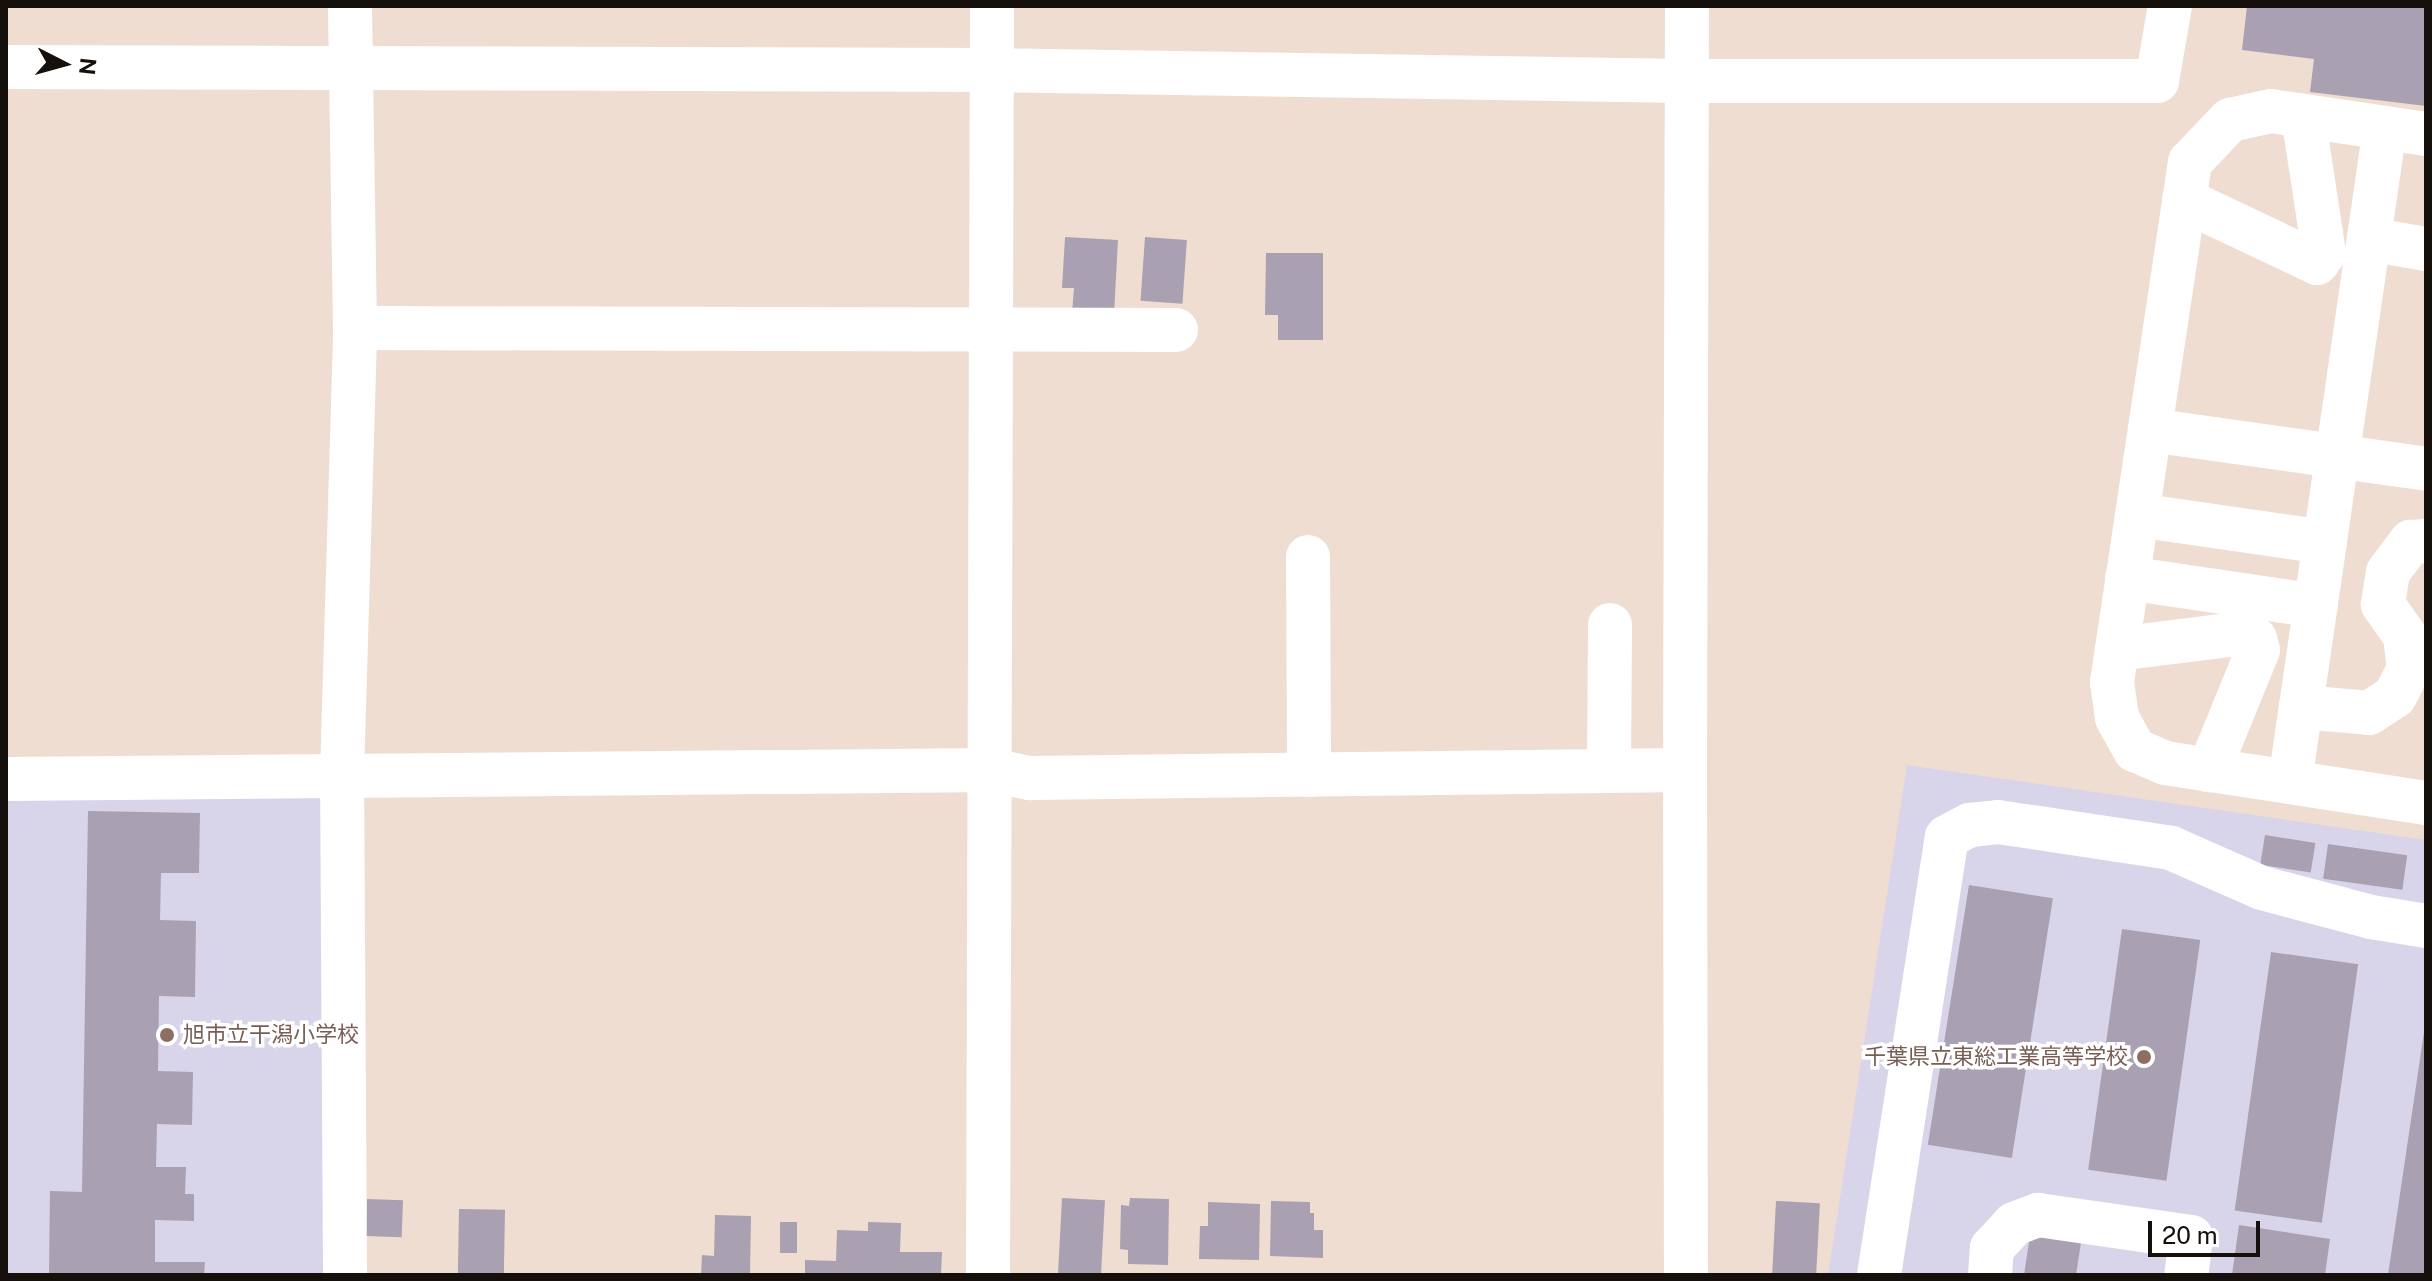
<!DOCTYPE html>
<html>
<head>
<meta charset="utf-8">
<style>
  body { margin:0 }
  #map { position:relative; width:2432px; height:1281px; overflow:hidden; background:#f0ddd2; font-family:"Public Sans","Noto Sans JP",sans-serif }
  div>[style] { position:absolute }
  .education>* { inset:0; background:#d8d4ea; transform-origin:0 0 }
  .building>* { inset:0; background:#a9a1b2; transform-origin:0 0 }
  .minor>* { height:44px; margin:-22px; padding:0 22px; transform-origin:22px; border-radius:22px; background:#fff }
  .dots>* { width:22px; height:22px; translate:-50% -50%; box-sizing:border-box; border:4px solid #fff; border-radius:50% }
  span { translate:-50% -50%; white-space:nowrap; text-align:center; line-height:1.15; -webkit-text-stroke:7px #fff; paint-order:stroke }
  .education-label { font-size:22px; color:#785e54 }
  .left { translate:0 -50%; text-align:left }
  .right { translate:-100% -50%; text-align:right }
  .frame { position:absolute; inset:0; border:8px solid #16100c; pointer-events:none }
  .north { position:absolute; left:24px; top:24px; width:80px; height:80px; -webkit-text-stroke:6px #fff; paint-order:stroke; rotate:96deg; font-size:22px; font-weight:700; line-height:32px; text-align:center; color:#16100c }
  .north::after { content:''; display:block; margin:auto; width:28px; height:36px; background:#16100c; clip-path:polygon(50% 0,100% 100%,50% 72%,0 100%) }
  .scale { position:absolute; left:2148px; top:1221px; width:112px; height:36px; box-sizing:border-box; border:4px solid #16100c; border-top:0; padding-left:10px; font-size:24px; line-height:28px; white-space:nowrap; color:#16100c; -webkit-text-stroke:6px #fff; paint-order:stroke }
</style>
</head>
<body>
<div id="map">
  <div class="education">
    <div style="clip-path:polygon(1907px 765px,2426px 840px,2426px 1275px,1828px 1275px)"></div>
    <div style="left:6px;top:793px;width:322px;height:482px"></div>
  </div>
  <div class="building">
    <div style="clip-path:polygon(2247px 6px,2426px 8px,2426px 106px,2310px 92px,2314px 59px,2242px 50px)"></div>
    <div style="clip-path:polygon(1065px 237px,1118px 240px,1114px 315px,1072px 313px,1074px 288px,1062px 288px)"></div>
    <div style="left:1145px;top:237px;width:42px;height:64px;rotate:4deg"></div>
    <div style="clip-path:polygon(1266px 253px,1323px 253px,1323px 340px,1278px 340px,1278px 315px,1265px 315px)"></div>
    <div style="clip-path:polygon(88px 811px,200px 813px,199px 873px,161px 873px,160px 920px,196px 921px,195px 997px,159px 996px,158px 1071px,193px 1072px,192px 1125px,157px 1124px,156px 1167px,186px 1167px,185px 1194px,194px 1194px,194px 1221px,155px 1220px,155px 1262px,205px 1262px,204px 1275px,49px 1275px,50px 1191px,82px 1192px)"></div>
    <div style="left:2265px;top:835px;width:51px;height:30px;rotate:9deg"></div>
    <div style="left:2328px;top:844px;width:80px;height:35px;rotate:8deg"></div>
    <div style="left:1969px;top:885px;width:85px;height:263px;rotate:9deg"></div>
    <div style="left:2122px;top:929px;width:79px;height:243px;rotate:8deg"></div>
    <div style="left:2271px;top:952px;width:88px;height:261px;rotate:8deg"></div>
    <div style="clip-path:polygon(2424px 1032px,2426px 1275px,2388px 1275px)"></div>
    <div style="left:1062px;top:1198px;width:43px;height:76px;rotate:3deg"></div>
    <div style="clip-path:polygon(1130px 1198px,1169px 1199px,1168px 1265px,1128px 1264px,1128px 1250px,1120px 1249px,1121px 1205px,1129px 1206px)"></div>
    <div style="left:367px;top:1199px;width:36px;height:37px;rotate:2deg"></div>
    <div style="clip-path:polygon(1271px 1201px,1310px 1202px,1310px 1213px,1314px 1213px,1314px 1230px,1323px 1230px,1323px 1258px,1270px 1256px)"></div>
    <div style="left:1776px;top:1201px;width:44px;height:74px;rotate:3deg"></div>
    <div style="clip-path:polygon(1208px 1202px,1260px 1204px,1259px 1260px,1199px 1259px,1200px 1226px,1208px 1226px)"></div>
    <div style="left:459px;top:1209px;width:46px;height:66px;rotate:1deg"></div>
    <div style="clip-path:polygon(715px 1215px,751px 1216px,750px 1275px,701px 1275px,702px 1255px,714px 1256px)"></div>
    <div style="left:780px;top:1222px;width:17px;height:31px"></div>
    <div style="clip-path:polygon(868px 1222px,901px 1223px,900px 1252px,942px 1252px,941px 1275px,805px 1275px,805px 1260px,836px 1261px,837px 1230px,868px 1231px)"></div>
    <div style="clip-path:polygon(2239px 1225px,2330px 1239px,2325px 1275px,2232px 1275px)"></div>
    <div style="clip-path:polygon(2031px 1229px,2082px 1236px,2076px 1275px,2024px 1275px)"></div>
  </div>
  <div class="minor">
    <div style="left:6px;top:67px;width:986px;rotate:0.17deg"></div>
    <div style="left:992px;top:70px;width:696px;rotate:0.91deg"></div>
    <div style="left:1688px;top:81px;width:469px"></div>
    <div style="left:2157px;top:81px;width:76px;rotate:-80.2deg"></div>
    <div style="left:2426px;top:134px;width:157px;rotate:-171.6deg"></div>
    <div style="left:2271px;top:111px;width:42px;rotate:167.6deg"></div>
    <div style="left:2230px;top:120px;width:58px;rotate:133.6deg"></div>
    <div style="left:2190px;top:162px;width:526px;rotate:98.53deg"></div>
    <div style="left:2112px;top:682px;width:36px;rotate:82deg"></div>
    <div style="left:2117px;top:718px;width:37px;rotate:61deg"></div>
    <div style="left:2135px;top:750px;width:33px;rotate:23deg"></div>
    <div style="left:2165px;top:763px;width:264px;rotate:8.7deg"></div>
    <div style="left:2184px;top:200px;width:147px;rotate:25.3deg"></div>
    <div style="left:2317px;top:263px;width:12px;rotate:-55deg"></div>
    <div style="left:2324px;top:253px;width:139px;rotate:-98.7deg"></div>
    <div style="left:2369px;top:239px;width:58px;rotate:10deg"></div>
    <div style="left:355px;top:328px;width:821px;rotate:0.14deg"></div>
    <div style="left:2150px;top:430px;width:279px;rotate:8deg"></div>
    <div style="left:2137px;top:515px;width:190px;rotate:8.2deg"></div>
    <div style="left:1308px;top:557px;width:218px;rotate:89.7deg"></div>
    <div style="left:2127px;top:578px;width:191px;rotate:8.4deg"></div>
    <div style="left:2117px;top:649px;width:130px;rotate:-7.1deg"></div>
    <div style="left:2246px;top:633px;width:11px;rotate:34deg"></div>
    <div style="left:2255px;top:639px;width:11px;rotate:75deg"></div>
    <div style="left:2258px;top:650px;width:130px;rotate:112.2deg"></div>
    <div style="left:2301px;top:707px;width:68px;rotate:5deg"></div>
    <div style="left:2369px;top:713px;width:31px;rotate:-33deg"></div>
    <div style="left:2395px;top:696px;width:30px;rotate:-63deg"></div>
    <div style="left:2409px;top:669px;width:33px;rotate:-97deg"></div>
    <div style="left:2405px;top:636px;width:39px;rotate:-125deg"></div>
    <div style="left:2383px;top:604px;width:32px;rotate:-81deg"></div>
    <div style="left:2388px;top:572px;width:38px;rotate:-53deg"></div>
    <div style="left:2411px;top:542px;width:15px;rotate:-4deg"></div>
    <div style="left:1609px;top:770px;width:145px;rotate:-89.6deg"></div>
    <div style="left:1685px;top:770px;width:505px;rotate:89.89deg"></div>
    <div style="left:6px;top:779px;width:985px;rotate:-0.52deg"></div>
    <div style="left:991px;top:770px;width:40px;rotate:12deg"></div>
    <div style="left:1030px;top:778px;width:655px;rotate:-0.7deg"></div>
    <div style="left:1685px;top:770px;width:764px;rotate:-89.85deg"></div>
    <div style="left:2290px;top:782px;width:661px;rotate:-81.74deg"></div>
    <div style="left:345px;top:1275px;width:500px;rotate:-90.34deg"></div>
    <div style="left:342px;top:775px;width:447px;rotate:-88.3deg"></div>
    <div style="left:355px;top:328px;width:322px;rotate:-90.9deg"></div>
    <div style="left:988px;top:1275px;width:1269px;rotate:-89.82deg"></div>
    <div style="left:1879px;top:1275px;width:443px;rotate:-81.2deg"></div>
    <div style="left:1947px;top:837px;width:26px;rotate:-28deg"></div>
    <div style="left:1970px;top:825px;width:28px;rotate:-6deg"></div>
    <div style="left:1998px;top:822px;width:175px;rotate:8.5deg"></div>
    <div style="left:2171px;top:848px;width:99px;rotate:23.7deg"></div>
    <div style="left:2262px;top:888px;width:113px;rotate:14.9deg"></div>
    <div style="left:2371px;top:917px;width:56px;rotate:9.3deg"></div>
    <div style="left:1990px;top:1275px;width:27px;rotate:-86deg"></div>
    <div style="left:1992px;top:1248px;width:33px;rotate:-47deg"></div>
    <div style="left:2014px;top:1224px;width:26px;rotate:-21deg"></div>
    <div style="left:2038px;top:1215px;width:155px;rotate:8.2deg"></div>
    <div style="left:2191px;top:1237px;width:38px;rotate:97deg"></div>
  </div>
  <div class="dots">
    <div style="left:167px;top:1035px;background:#8d6e63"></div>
    <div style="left:2144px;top:1057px;background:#8d6e63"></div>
  </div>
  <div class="education-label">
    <span class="left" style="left:183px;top:1035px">旭市立干潟小学校</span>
    <span class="right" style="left:2128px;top:1057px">千葉県立東総工業高等学校</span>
  </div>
  <div class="frame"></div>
  <div class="north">N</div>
  <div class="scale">20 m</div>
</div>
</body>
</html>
